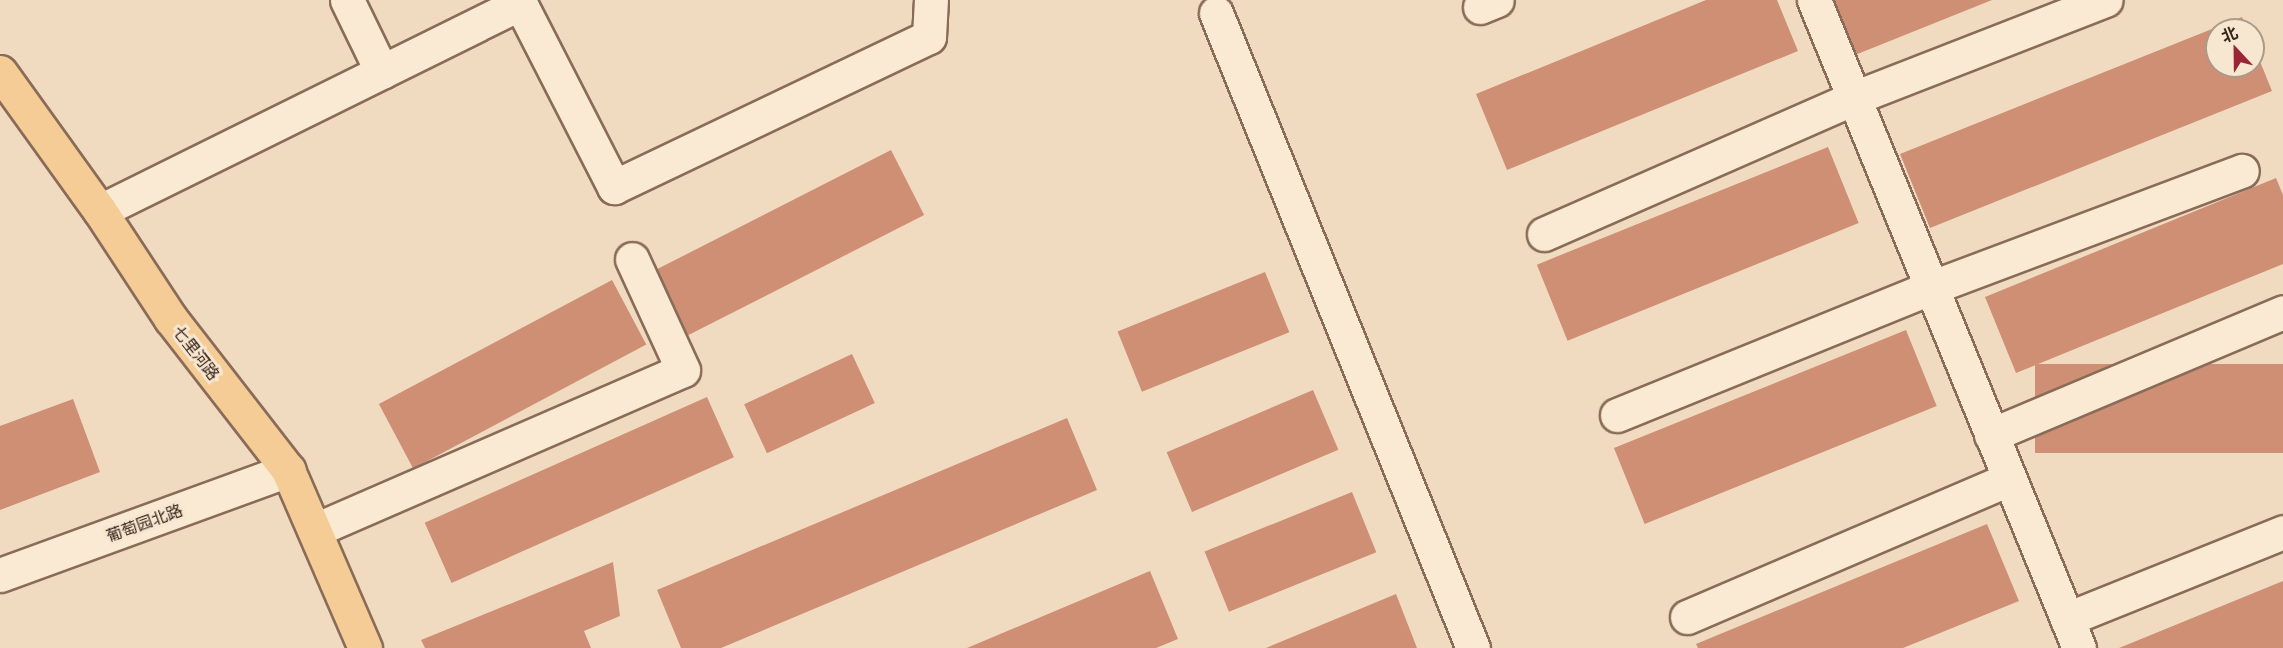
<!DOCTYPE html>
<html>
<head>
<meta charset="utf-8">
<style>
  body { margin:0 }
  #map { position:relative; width:2283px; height:648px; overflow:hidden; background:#f0dbc0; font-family:Georgia,"Noto Sans SC",serif }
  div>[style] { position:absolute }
  .building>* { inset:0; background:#cf8f75; transform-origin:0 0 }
  .roads { filter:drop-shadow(2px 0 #896c58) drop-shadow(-2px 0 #896c58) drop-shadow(0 2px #896c58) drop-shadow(0 -2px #896c58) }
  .minor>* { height:33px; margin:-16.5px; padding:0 16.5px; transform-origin:16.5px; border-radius:16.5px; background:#faead4 }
  .major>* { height:33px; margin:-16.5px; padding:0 16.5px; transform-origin:16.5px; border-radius:16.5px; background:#f5cb96 }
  span { translate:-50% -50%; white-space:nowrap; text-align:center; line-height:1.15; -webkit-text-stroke:6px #f7e7d0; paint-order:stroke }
  .street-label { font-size:16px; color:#38261c }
  .north { position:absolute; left:2205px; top:18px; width:60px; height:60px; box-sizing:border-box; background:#f7e7d0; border:2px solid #ab9a88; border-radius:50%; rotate:338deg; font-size:16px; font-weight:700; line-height:24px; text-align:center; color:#38261c }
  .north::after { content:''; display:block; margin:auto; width:21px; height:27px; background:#9b2535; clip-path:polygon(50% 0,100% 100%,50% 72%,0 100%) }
</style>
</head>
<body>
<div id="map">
  <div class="building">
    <div style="clip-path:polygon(1706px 0,1777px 0,1798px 51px,1507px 170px,1476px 94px)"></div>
    <div style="clip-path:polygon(1833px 0,1992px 0,1855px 55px)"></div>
    <div style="clip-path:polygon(2242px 17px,2247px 30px,2217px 30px,2217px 66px,2253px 66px,2253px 44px,2272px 91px,1930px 228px,1900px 154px)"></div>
    <div style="left:1828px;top:147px;width:82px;height:314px;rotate:68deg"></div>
    <div style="left:891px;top:150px;width:73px;height:265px;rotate:63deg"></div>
    <div style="clip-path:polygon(2276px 178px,2283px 195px,2283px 264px,2016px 373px,1985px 297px)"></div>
    <div style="left:1265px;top:272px;width:65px;height:159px;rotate:68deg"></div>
    <div style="left:612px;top:280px;width:73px;height:264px;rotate:62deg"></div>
    <div style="left:1906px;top:330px;width:82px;height:315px;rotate:68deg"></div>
    <div style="left:852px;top:354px;width:54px;height:119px;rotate:65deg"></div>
    <div style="left:2283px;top:364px;width:89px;height:248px;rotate:90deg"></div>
    <div style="left:1313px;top:390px;width:65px;height:159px;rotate:67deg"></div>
    <div style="left:707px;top:397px;width:66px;height:309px;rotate:66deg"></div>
    <div style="clip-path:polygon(73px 399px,100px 472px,0 510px,0 426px)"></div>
    <div style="clip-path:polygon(1067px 418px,1097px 490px,721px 648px,681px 648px,657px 590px)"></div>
    <div style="left:1352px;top:492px;width:65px;height:159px;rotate:68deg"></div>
    <div style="clip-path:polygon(1987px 524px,2019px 601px,1903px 648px,1698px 648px,1696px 644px)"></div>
    <div style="clip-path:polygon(613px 562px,620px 616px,584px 631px,591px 648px,425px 648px,421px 640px)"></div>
    <div style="clip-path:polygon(1150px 571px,1178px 639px,1156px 648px,967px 648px)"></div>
    <div style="clip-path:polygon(2283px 581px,2283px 648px,2119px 648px)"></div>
    <div style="clip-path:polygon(1396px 594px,1417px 648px,1266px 648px)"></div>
  </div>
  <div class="roads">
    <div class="minor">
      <div style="left:347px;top:0;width:80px;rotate:64.1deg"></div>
      <div style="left:1814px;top:0;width:700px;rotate:67.76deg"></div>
      <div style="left:1480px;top:7px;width:18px;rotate:-22deg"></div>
      <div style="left:1216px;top:13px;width:685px;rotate:67.97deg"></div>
      <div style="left:100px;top:211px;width:469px;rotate:-26.3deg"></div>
      <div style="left:520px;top:3px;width:207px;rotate:62.9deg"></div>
      <div style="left:614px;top:187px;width:349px;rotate:-25.5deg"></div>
      <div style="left:929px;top:37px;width:37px;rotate:-87deg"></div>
      <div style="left:1544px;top:234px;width:339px;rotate:-23.7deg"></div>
      <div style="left:1854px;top:98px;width:270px;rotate:-21.3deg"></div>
      <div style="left:1617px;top:415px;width:338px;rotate:-22.1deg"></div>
      <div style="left:1930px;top:288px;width:333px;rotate:-20.6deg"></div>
      <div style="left:1991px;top:435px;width:317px;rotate:-22.8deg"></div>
      <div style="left:315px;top:530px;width:401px;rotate:-23.5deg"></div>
      <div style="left:683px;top:370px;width:122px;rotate:-114.7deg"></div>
      <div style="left:0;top:575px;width:307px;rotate:-20deg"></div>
      <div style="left:1687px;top:617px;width:350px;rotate:-23.2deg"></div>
      <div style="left:2067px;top:619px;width:233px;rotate:-21.9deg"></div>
    </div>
    <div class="major">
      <div style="left:0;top:72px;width:171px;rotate:54.3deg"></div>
      <div style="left:100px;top:211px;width:129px;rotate:56.7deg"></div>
      <div style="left:171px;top:319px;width:191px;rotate:52.2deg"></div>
      <div style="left:288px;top:470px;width:194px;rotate:66.6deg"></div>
    </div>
  </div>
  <div class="street-label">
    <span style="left:197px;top:352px;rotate:52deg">七里河路</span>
    <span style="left:144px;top:522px;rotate:-20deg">葡萄园北路</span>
  </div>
  <div class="north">北</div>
</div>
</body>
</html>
